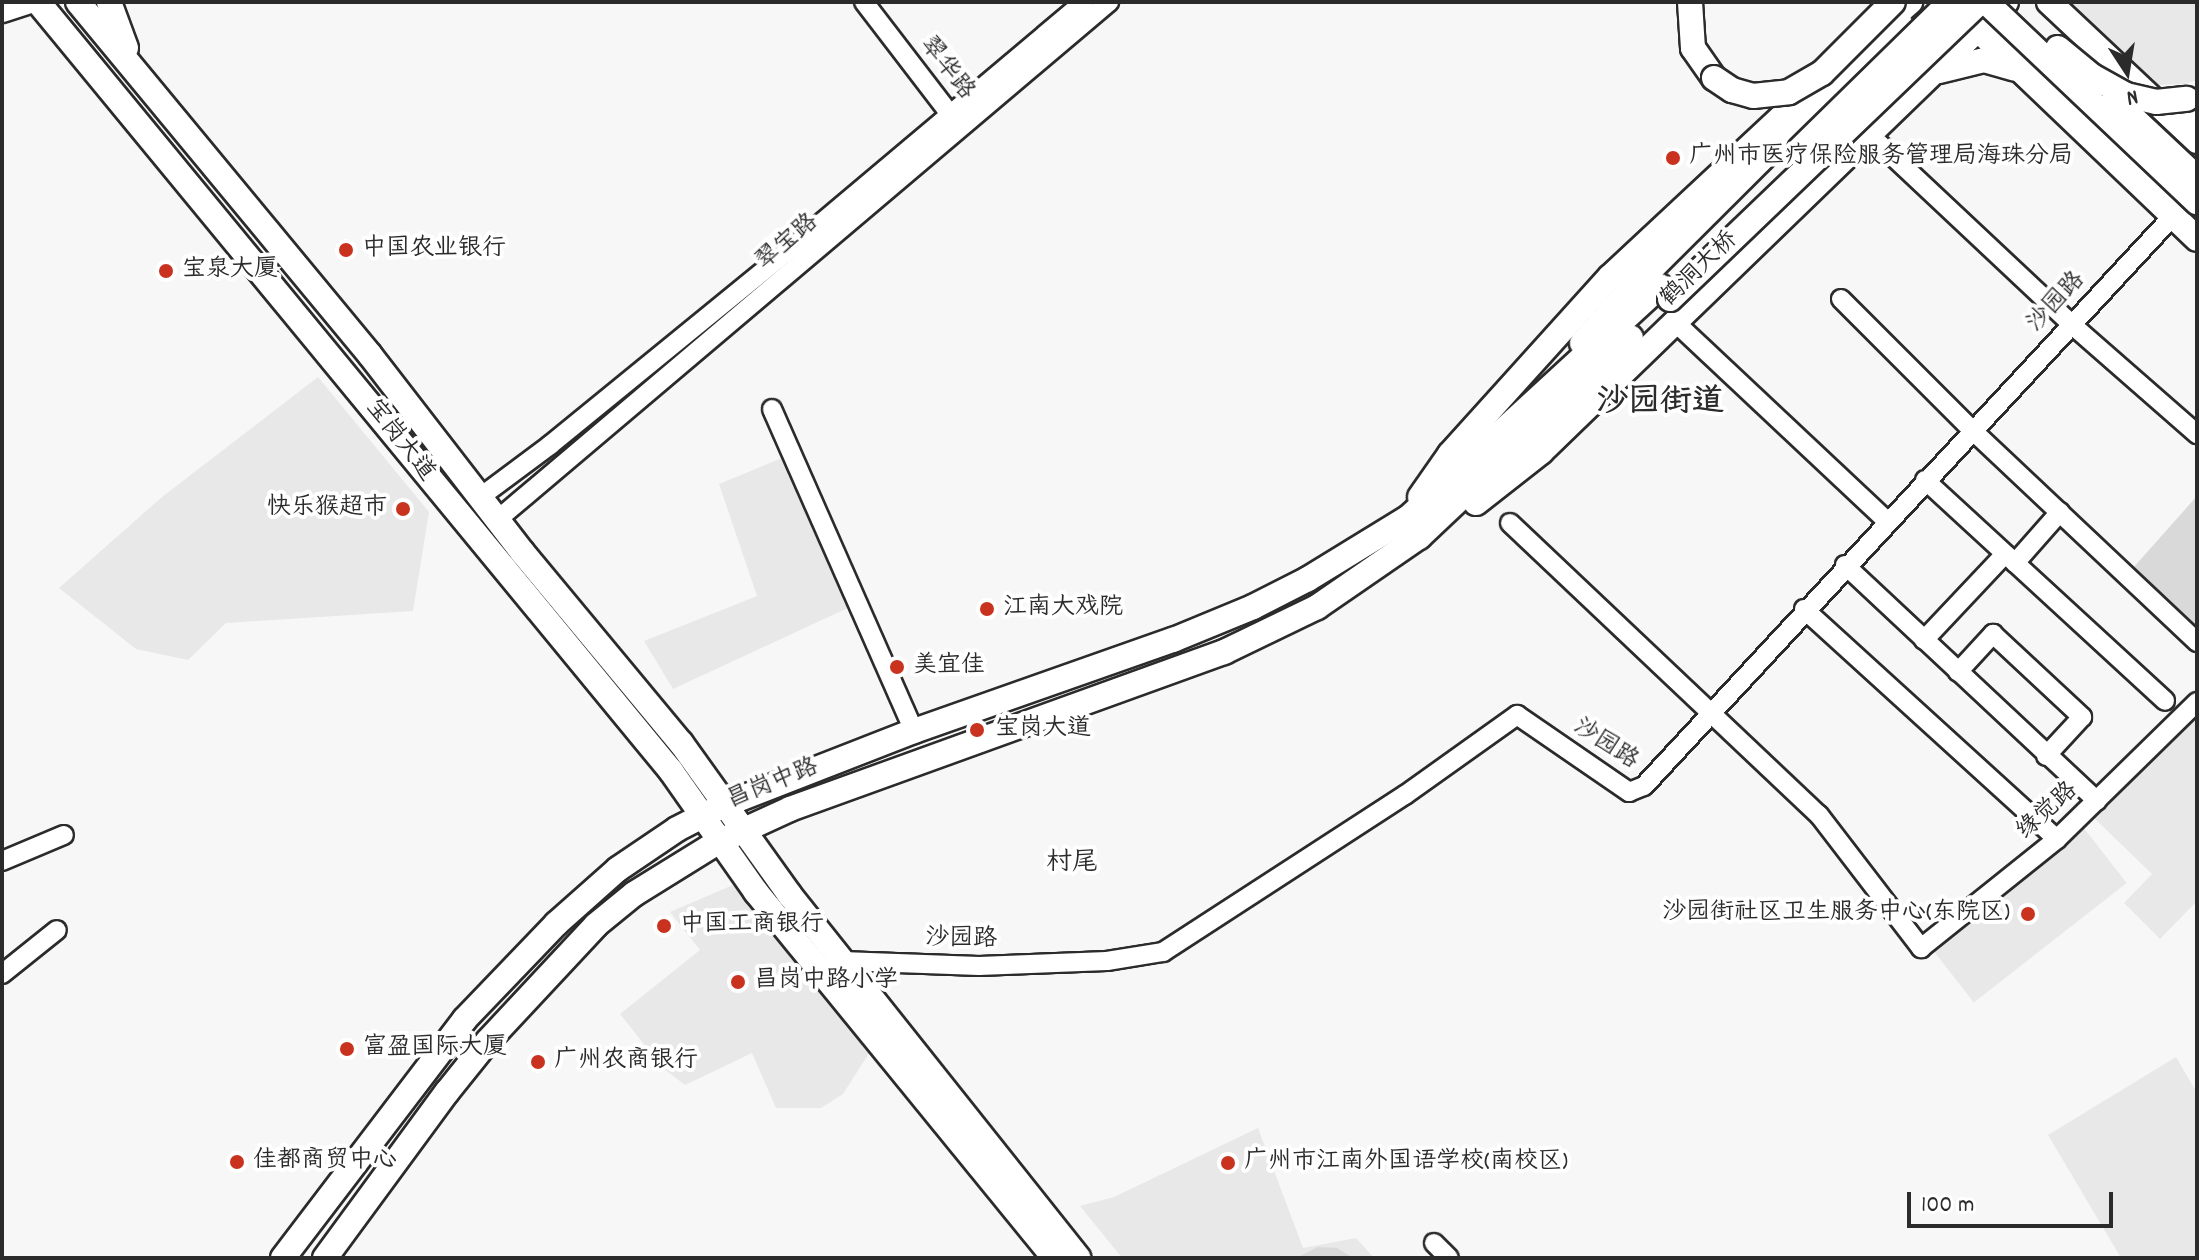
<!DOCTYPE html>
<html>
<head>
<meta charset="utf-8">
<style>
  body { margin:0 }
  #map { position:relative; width:2199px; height:1260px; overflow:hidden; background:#f7f7f7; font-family:Dekko,"LXGW WenKai TC",sans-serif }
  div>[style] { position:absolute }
  .built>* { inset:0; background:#e8e8e8; transform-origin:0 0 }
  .green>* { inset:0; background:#d9d9d9 }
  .roads { filter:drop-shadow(2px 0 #2b2b2b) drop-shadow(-2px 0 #2b2b2b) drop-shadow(0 2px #2b2b2b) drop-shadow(0 -2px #2b2b2b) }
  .minor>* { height:18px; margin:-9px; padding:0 9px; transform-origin:9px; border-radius:9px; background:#fff }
  .major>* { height:24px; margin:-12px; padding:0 12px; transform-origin:12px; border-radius:12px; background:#fff }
  .bridges { filter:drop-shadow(2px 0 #2b2b2b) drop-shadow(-2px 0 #2b2b2b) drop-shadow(0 2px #2b2b2b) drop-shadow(0 -2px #2b2b2b) }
  .major-bridge>* { height:24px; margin:-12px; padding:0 12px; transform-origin:12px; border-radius:12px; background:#fff }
  .dots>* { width:22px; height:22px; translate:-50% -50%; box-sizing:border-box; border:4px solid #fff; border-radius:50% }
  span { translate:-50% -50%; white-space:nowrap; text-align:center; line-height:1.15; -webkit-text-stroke:8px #fff; paint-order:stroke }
  .street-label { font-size:24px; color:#2b2b2b }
  .poi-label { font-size:24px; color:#2b2b2b }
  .left { translate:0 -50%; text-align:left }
  .right { translate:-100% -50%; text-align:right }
  .neighbourhood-label { font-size:26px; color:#2b2b2b }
  .district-label { font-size:32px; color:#2b2b2b; font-weight:700 }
  .frame { position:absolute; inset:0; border:4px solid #2b2b2b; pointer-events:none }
  .north { position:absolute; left:2087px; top:32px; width:80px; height:80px; -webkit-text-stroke:6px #fff; paint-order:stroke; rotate:168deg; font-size:22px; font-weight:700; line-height:32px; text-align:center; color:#2b2b2b }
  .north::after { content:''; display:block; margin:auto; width:28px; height:36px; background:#2b2b2b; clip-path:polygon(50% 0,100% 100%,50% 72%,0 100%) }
  .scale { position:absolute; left:1907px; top:1192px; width:206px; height:36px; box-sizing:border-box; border:4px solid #2b2b2b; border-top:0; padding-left:10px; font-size:24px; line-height:28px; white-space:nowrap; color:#2b2b2b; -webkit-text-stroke:6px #fff; paint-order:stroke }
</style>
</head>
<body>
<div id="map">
  <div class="built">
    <div style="clip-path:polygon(2046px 2px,2197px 2px,2197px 80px,2185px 84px,2157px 85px,2126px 77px)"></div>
    <div style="clip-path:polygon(318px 377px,429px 512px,413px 611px,226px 623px,188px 660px,136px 649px,59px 588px,162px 497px)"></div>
    <div style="clip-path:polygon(787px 456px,850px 607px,673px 689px,644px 641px,757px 596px,719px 484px)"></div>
    <div style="clip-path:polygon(2197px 706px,2197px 901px,2160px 939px,2124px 903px,2152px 874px,2091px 815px)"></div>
    <div style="left:2083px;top:827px;width:71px;height:194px;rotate:52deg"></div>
    <div style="clip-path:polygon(733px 885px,873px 1047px,843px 1094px,821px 1108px,776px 1108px,752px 1053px,685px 1085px,664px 1069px,620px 1014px,700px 950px,670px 912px)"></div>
    <div style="clip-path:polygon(2176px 1057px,2197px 1093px,2197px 1258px,2121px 1258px,2048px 1135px)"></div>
    <div style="clip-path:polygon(1258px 1128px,1303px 1248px,1356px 1238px,1374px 1258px,1122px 1258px,1080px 1206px,1114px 1197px)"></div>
  </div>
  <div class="green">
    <div style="clip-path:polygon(2197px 496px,2197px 628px,2133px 568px)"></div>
    <div style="clip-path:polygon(1318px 1247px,1337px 1248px,1353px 1258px,1296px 1258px)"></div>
  </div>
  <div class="roads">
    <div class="minor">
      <div style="left:864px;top:2px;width:153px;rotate:52.5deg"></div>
      <div style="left:2177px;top:122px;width:22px;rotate:-27deg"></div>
      <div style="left:1869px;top:134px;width:276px;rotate:43.2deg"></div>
      <div style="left:2070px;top:323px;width:169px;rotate:41.2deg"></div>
      <div style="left:1841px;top:299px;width:184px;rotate:45deg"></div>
      <div style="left:1971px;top:429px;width:311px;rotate:43.3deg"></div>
      <div style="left:1675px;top:322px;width:291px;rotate:43.2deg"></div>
      <div style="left:772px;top:409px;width:352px;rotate:66.2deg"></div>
      <div style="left:1925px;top:480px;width:326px;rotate:42.6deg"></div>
      <div style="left:479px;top:498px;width:89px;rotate:-36.7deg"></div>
      <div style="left:550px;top:445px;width:315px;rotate:-39.2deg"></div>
      <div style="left:794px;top:246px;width:379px;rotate:-40.1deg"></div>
      <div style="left:497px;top:520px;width:802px;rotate:-40.24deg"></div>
      <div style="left:1510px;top:523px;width:425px;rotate:43.4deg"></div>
      <div style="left:1819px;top:815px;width:168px;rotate:52.5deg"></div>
      <div style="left:1921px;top:948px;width:174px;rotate:-38.7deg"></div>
      <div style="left:2057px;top:839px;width:196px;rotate:-44.4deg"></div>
      <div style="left:2015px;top:563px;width:68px;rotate:-48.6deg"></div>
      <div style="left:1845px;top:565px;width:345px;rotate:43.1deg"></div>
      <div style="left:1804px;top:609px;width:342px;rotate:42.3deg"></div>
      <div style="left:1924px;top:640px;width:118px;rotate:-46.7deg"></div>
      <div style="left:1958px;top:672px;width:52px;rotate:-47.4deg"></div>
      <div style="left:1993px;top:634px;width:122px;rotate:43deg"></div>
      <div style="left:2082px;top:717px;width:53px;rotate:132.7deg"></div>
      <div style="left:2px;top:861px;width:67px;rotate:-22.8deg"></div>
      <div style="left:842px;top:961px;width:137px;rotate:2.1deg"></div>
      <div style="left:979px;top:966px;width:128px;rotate:-2.2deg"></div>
      <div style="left:1107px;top:961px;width:57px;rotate:-9.1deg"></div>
      <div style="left:1163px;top:952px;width:288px;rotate:-33deg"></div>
      <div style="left:1405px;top:795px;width:138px;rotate:-35.5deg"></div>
      <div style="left:1517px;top:715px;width:136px;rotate:34.5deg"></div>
      <div style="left:1629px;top:792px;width:16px;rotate:-22deg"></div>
      <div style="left:1644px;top:786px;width:778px;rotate:-47.14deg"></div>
      <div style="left:2px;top:974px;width:70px;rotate:-38.7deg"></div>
      <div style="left:1434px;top:1243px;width:21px;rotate:45deg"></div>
    </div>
    <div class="major">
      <div style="left:38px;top:2px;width:996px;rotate:50.54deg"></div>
      <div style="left:671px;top:771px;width:148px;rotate:54.9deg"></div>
      <div style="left:756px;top:892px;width:473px;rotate:50.8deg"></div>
      <div style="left:78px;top:2px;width:458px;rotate:50.4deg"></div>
      <div style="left:370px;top:355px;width:250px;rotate:52.3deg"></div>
      <div style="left:523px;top:553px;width:247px;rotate:50.3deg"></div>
      <div style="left:681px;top:743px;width:186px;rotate:54.4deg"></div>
      <div style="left:789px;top:894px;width:465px;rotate:51.5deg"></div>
      <div style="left:109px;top:2px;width:49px;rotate:69.7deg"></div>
      <div style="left:1690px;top:2px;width:46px;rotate:86.3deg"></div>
      <div style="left:1693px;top:48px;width:37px;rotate:55deg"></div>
      <div style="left:2049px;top:2px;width:203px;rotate:43.2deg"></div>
      <div style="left:2px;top:10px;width:26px;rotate:-18deg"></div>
      <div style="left:1967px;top:19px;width:318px;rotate:43.7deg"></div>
      <div style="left:1878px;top:30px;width:43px;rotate:-41.2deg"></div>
      <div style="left:1939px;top:71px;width:46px;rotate:-13.7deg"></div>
      <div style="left:1984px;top:60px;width:32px;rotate:16deg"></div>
      <div style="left:1582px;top:343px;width:69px;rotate:-48deg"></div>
      <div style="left:1628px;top:292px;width:383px;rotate:-44.9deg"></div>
      <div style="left:1420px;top:497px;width:52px;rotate:-55.1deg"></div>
      <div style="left:1450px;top:454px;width:239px;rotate:-47.9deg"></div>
      <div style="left:1610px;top:277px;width:287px;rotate:-43deg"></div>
      <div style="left:1476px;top:503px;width:83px;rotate:-38.1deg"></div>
      <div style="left:1541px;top:452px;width:647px;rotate:-44.06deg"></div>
      <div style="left:283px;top:1258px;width:300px;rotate:-52.7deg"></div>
      <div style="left:465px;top:1019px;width:132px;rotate:-46.2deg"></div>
      <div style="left:556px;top:924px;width:83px;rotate:-41.6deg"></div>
      <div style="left:618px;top:869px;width:71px;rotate:-34.1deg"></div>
      <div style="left:677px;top:829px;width:53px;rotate:-27.1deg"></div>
      <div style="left:724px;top:805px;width:204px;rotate:-21.3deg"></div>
      <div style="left:914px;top:731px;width:275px;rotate:-19.4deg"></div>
      <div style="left:1173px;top:640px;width:87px;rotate:-22.4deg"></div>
      <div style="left:1253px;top:607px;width:62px;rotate:-27deg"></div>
      <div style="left:1308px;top:579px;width:119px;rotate:-31.5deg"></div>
      <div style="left:1409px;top:517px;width:341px;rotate:-42.6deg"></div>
      <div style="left:325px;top:1258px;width:206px;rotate:-53.7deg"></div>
      <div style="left:447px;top:1092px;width:65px;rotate:-51.2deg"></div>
      <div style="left:488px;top:1041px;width:158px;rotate:-47deg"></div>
      <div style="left:596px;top:925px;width:49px;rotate:-39.2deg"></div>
      <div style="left:634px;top:894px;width:99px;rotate:-31.8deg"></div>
      <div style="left:718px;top:842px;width:79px;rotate:-24.6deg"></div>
      <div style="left:790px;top:809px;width:462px;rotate:-19.9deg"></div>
      <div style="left:1224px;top:652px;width:103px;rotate:-25.8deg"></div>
      <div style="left:1317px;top:607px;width:124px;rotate:-34.5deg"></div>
      <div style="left:1419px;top:537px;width:291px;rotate:-43.3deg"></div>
    </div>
  </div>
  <div class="bridges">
    <div class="major-bridge">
      <div style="left:1986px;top:2px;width:291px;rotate:43.5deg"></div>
      <div style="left:2058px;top:48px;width:44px;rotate:39.5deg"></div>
      <div style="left:2092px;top:76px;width:39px;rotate:29deg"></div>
      <div style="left:2126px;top:95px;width:31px;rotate:13deg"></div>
      <div style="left:2156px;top:102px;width:31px;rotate:-6deg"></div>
      <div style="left:1714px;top:78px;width:22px;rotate:34deg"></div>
      <div style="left:1732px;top:90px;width:22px;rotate:16deg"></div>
      <div style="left:1753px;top:96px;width:36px;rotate:-6deg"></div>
      <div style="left:1789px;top:92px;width:38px;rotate:-30deg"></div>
      <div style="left:1822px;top:73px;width:100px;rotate:-45deg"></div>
      <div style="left:2114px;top:100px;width:114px;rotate:43.2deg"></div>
      <div style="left:1800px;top:149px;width:210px;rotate:-44.4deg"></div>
      <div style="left:1670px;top:299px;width:429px;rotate:-43.8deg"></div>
    </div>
  </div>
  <div class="dots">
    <div style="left:1673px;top:158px;background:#c8321e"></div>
    <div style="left:346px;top:250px;background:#c8321e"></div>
    <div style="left:166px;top:271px;background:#c8321e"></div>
    <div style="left:403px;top:509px;background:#c8321e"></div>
    <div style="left:987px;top:609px;background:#c8321e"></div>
    <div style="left:897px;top:667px;background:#c8321e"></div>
    <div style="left:977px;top:730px;background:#c8321e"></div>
    <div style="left:2028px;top:914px;background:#c8321e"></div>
    <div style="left:664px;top:926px;background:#c8321e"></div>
    <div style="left:738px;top:982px;background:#c8321e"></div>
    <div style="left:347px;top:1049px;background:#c8321e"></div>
    <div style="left:538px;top:1062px;background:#c8321e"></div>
    <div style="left:237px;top:1162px;background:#c8321e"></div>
    <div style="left:1228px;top:1163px;background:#c8321e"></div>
  </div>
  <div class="street-label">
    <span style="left:946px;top:69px;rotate:52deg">翠华路</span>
    <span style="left:788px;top:243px;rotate:-40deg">翠宝路</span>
    <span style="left:1700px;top:270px;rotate:-44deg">鹤洞大桥</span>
    <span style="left:2057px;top:303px;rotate:-47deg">沙园路</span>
    <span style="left:399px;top:441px;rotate:52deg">宝岗大道</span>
    <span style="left:1605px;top:745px;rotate:33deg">沙园路</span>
    <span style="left:773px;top:785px;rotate:-22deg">昌岗中路</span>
    <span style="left:2048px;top:812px;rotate:-42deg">缘觉路</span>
    <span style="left:961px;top:940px;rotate:1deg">沙园路</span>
  </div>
  <div class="poi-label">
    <span class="left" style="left:1689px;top:158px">广州市医疗保险服务管理局海珠分局</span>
    <span class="left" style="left:362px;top:250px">中国农业银行</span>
    <span class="left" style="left:182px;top:271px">宝泉大厦</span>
    <span class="right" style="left:387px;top:509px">快乐猴超市</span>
    <span class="left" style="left:1003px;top:609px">江南大戏院</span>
    <span class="left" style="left:913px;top:667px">美宜佳</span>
    <span class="left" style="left:995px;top:730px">宝岗大道</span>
    <span class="right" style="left:2010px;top:914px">沙园街社区卫生服务中心(东院区)</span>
    <span class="left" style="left:680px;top:926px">中国工商银行</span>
    <span class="left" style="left:754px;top:982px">昌岗中路小学</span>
    <span class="left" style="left:363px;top:1049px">富盈国际大厦</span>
    <span class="left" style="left:554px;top:1062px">广州农商银行</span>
    <span class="left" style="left:253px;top:1162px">佳都商贸中心</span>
    <span class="left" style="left:1244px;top:1163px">广州市江南外国语学校(南校区)</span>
  </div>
  <div class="neighbourhood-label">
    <span style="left:1072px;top:864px">村尾</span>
  </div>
  <div class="district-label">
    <span style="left:1660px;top:404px">沙园街道</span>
  </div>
  <div class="frame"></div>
  <div class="north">N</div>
  <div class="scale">100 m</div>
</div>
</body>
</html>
